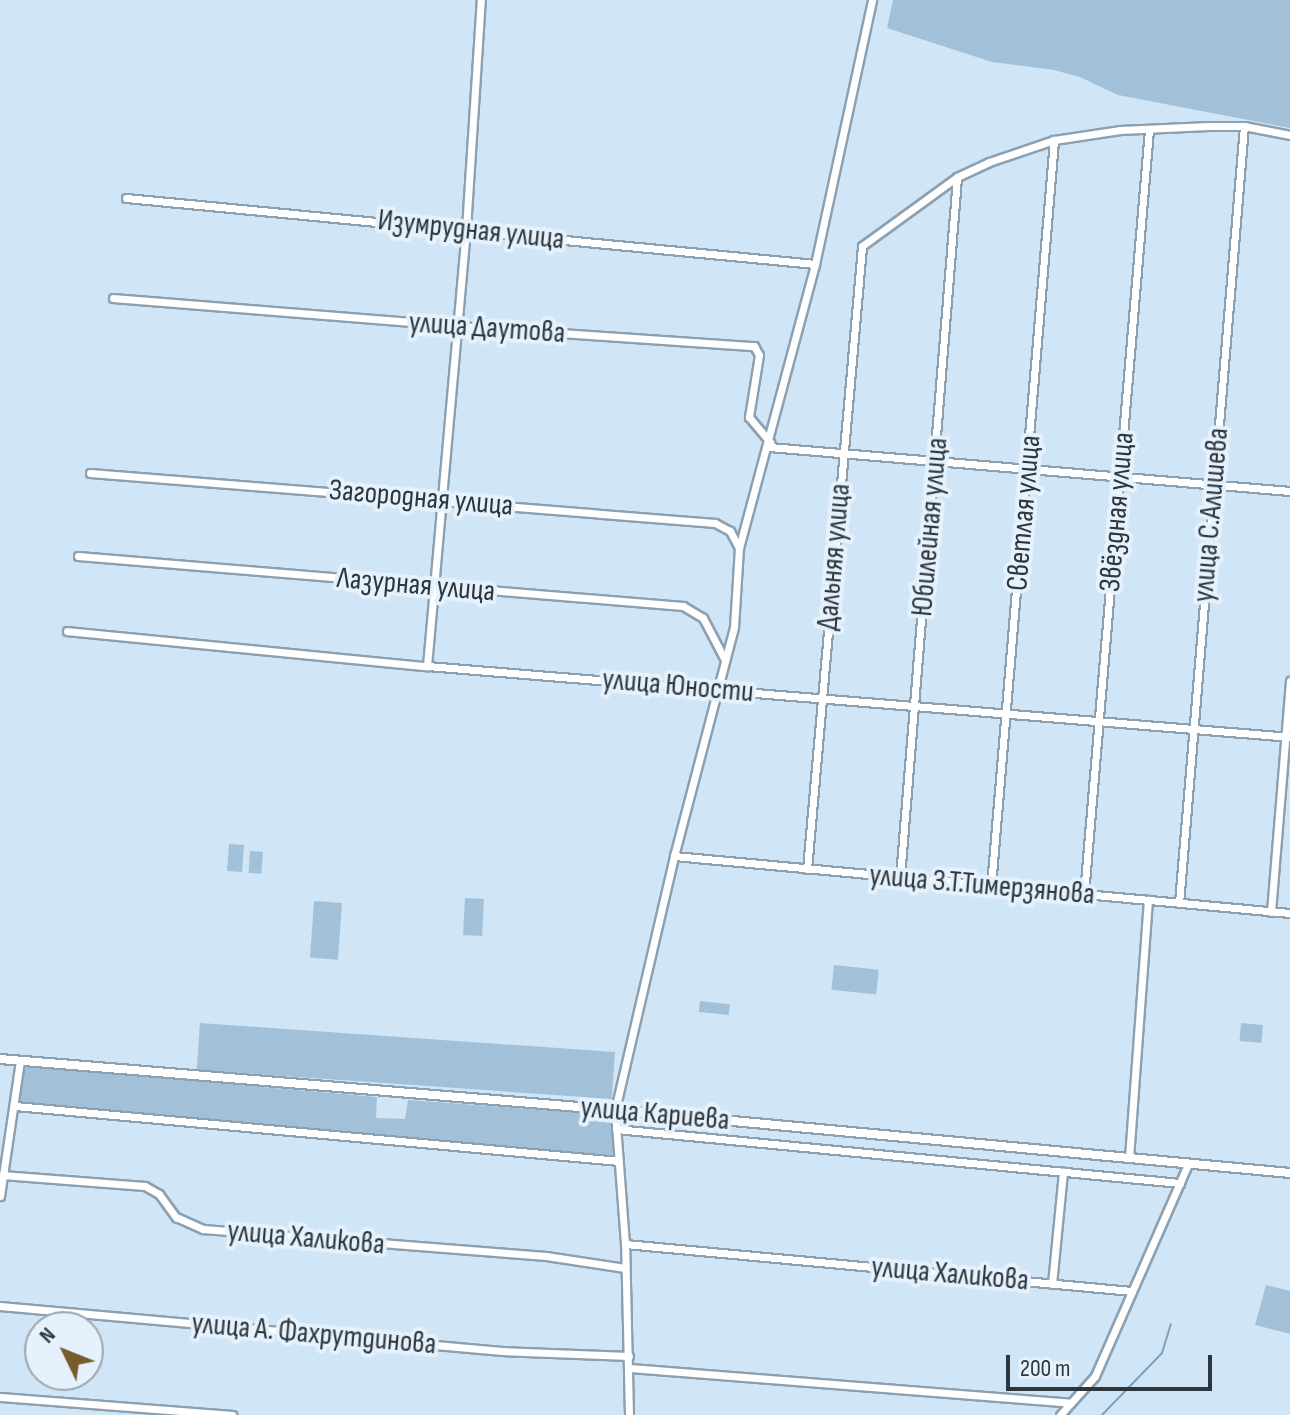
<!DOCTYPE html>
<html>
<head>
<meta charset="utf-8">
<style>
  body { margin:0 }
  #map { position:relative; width:1290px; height:1415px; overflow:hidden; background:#d0e5f6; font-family:"Sofia Sans Condensed",sans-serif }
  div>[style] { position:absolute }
  .green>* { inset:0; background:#a2c1d9; transform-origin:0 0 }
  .stream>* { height:2px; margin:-1px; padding:0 1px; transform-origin:1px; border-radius:1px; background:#76a2c4 }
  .roads { filter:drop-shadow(2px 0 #8ca0b0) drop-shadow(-2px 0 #8ca0b0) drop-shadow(0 2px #8ca0b0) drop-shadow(0 -2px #8ca0b0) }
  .minor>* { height:7px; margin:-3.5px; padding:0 3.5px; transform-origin:3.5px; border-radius:3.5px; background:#fff }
  .major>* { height:8px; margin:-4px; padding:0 4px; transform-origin:4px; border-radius:4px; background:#fff }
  span { translate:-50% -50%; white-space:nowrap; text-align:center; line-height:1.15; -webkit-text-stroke:8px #e5f1fc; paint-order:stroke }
  .street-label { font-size:30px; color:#2d363c }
  .north { position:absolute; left:24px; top:1311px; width:80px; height:80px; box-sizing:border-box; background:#e5f1fc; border:2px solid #9ba6af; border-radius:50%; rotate:313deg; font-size:22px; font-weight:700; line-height:32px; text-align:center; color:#2d363c }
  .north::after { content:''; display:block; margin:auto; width:28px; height:36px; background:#765b2d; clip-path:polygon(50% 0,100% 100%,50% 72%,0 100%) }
  .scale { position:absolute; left:1006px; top:1355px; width:206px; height:36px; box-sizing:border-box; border:4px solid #2d363c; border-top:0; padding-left:10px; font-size:24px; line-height:28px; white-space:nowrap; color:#2d363c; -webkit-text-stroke:6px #e5f1fc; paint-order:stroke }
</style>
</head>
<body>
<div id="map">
  <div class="green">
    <div style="clip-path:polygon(893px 0,1290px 0,1290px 128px,1118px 95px,1080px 77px,1054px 70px,992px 62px,887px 28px)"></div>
    <div style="left:229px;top:844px;width:15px;height:27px;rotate:4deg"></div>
    <div style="left:250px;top:851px;width:13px;height:22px;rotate:4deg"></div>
    <div style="left:465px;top:898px;width:19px;height:37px;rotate:3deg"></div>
    <div style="left:314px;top:901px;width:28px;height:57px;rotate:4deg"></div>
    <div style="left:834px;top:965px;width:45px;height:25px;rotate:6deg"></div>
    <div style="left:700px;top:1001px;width:30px;height:11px;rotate:6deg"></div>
    <div style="left:200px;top:1023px;width:416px;height:47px;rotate:4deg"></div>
    <div style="left:1241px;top:1023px;width:22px;height:18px;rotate:5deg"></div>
    <div style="clip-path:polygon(25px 1066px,377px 1097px,376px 1118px,405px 1119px,408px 1100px,610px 1115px,615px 1156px,25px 1105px,17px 1096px)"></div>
    <div style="clip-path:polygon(1266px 1285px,1290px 1291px,1290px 1334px,1255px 1325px)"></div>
  </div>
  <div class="stream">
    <div style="left:1102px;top:1415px;width:86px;rotate:-45.9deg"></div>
    <div style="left:1162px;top:1353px;width:30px;rotate:-73deg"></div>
  </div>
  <div class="roads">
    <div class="minor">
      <div style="left:126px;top:198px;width:692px;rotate:5.47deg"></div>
      <div style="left:113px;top:298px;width:346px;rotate:4.6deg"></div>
      <div style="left:458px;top:326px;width:297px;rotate:3.9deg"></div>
      <div style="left:754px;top:346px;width:10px;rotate:61deg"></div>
      <div style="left:759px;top:355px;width:63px;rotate:99.2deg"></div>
      <div style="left:749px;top:417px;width:33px;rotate:50deg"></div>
      <div style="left:769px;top:447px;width:523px;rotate:4.83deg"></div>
      <div style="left:90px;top:473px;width:627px;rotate:4.57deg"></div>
      <div style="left:715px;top:523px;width:17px;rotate:28deg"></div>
      <div style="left:730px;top:531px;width:19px;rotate:62deg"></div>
      <div style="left:78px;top:556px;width:607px;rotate:4.72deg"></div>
      <div style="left:683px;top:606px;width:23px;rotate:31deg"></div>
      <div style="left:703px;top:618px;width:47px;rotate:62.4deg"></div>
      <div style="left:67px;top:631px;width:362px;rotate:5.6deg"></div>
      <div style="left:427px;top:666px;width:866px;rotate:4.7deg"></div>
      <div style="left:427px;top:666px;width:439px;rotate:-84.9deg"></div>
      <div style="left:466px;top:229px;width:229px;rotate:-86.3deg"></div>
      <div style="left:674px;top:856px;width:619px;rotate:5.29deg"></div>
      <div style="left:807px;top:869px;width:625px;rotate:-84.95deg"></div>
      <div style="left:862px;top:246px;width:117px;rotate:-36deg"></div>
      <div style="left:957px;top:177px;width:35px;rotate:-25deg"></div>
      <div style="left:989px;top:162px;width:69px;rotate:-18.7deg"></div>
      <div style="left:1054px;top:140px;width:67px;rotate:-8.6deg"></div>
      <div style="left:1120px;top:130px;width:89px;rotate:-2.6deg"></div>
      <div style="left:1209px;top:126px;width:35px"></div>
      <div style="left:1244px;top:126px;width:47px;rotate:11.1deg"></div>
      <div style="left:900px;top:877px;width:702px;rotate:-85.34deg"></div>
      <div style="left:991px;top:886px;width:749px;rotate:-85.17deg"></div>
      <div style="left:1084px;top:894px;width:768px;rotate:-85.14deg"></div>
      <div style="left:1179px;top:903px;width:780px;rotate:-85.22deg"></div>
      <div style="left:1271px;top:912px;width:232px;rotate:-85.3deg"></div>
      <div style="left:15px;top:1106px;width:606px;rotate:5.2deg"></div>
      <div style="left:616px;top:1129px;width:567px;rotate:5.47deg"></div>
      <div style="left:1129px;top:1158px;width:259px;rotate:-85.8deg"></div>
      <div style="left:2px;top:1175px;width:143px;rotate:4.4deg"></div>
      <div style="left:145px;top:1186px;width:16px;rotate:30deg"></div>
      <div style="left:159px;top:1194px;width:29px;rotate:54deg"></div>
      <div style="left:176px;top:1217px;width:30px;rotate:24deg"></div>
      <div style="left:203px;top:1229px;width:344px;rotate:4.5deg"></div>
      <div style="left:546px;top:1256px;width:80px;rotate:8.6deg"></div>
      <div style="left:0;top:1196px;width:136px;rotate:-81.6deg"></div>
      <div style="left:625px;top:1244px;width:509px;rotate:5.3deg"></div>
      <div style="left:1052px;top:1284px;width:113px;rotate:-84.4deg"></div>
      <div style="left:0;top:1306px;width:504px;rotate:5.12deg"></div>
      <div style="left:502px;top:1351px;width:127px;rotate:2.3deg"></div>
      <div style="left:630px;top:1368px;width:442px;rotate:4.5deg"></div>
      <div style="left:0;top:1397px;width:233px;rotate:4.4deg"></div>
      <div style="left:629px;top:1415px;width:171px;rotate:-91.3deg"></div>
      <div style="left:625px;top:1244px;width:134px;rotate:-94.3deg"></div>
      <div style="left:615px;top:1110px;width:261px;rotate:-76.9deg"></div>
      <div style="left:674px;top:856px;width:237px;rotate:-75.3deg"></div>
      <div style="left:734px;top:627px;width:79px;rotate:-86.4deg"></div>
      <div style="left:739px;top:548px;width:294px;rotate:-75deg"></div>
      <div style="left:815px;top:264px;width:270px;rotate:-77.8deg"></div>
      <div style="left:1060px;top:1415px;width:52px;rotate:-48.1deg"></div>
      <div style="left:1095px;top:1376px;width:232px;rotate:-66.3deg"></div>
    </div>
    <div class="major">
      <div style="left:0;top:1059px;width:617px;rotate:4.74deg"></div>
      <div style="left:615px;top:1110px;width:678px;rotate:5.33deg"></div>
    </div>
  </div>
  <div class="street-label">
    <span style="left:471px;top:230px;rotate:6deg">Изумрудная улица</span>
    <span style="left:487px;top:328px;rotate:4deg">улица Даутова</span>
    <span style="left:421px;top:498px;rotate:5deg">Загородная улица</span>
    <span style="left:1117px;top:512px;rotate:-85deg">Звёздная улица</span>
    <span style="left:1024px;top:513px;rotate:-85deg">Светлая улица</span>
    <span style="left:1211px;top:515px;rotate:-85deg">улица С.Алишева</span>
    <span style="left:930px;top:527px;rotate:-85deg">Юбилейная улица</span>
    <span style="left:834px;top:557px;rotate:-85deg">Дальняя улица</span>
    <span style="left:416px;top:585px;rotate:5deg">Лазурная улица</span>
    <span style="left:678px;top:686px;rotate:5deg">улица Юности</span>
    <span style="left:982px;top:885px;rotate:5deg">улица З.Т.Тимерзянова</span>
    <span style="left:655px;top:1114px;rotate:5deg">улица Кариева</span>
    <span style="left:306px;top:1238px;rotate:5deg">улица Халикова</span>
    <span style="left:950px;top:1274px;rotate:5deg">улица Халикова</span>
    <span style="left:314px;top:1334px;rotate:5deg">улица А. Фахрутдинова</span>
  </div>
  <div class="north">N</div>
  <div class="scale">200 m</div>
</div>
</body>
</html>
